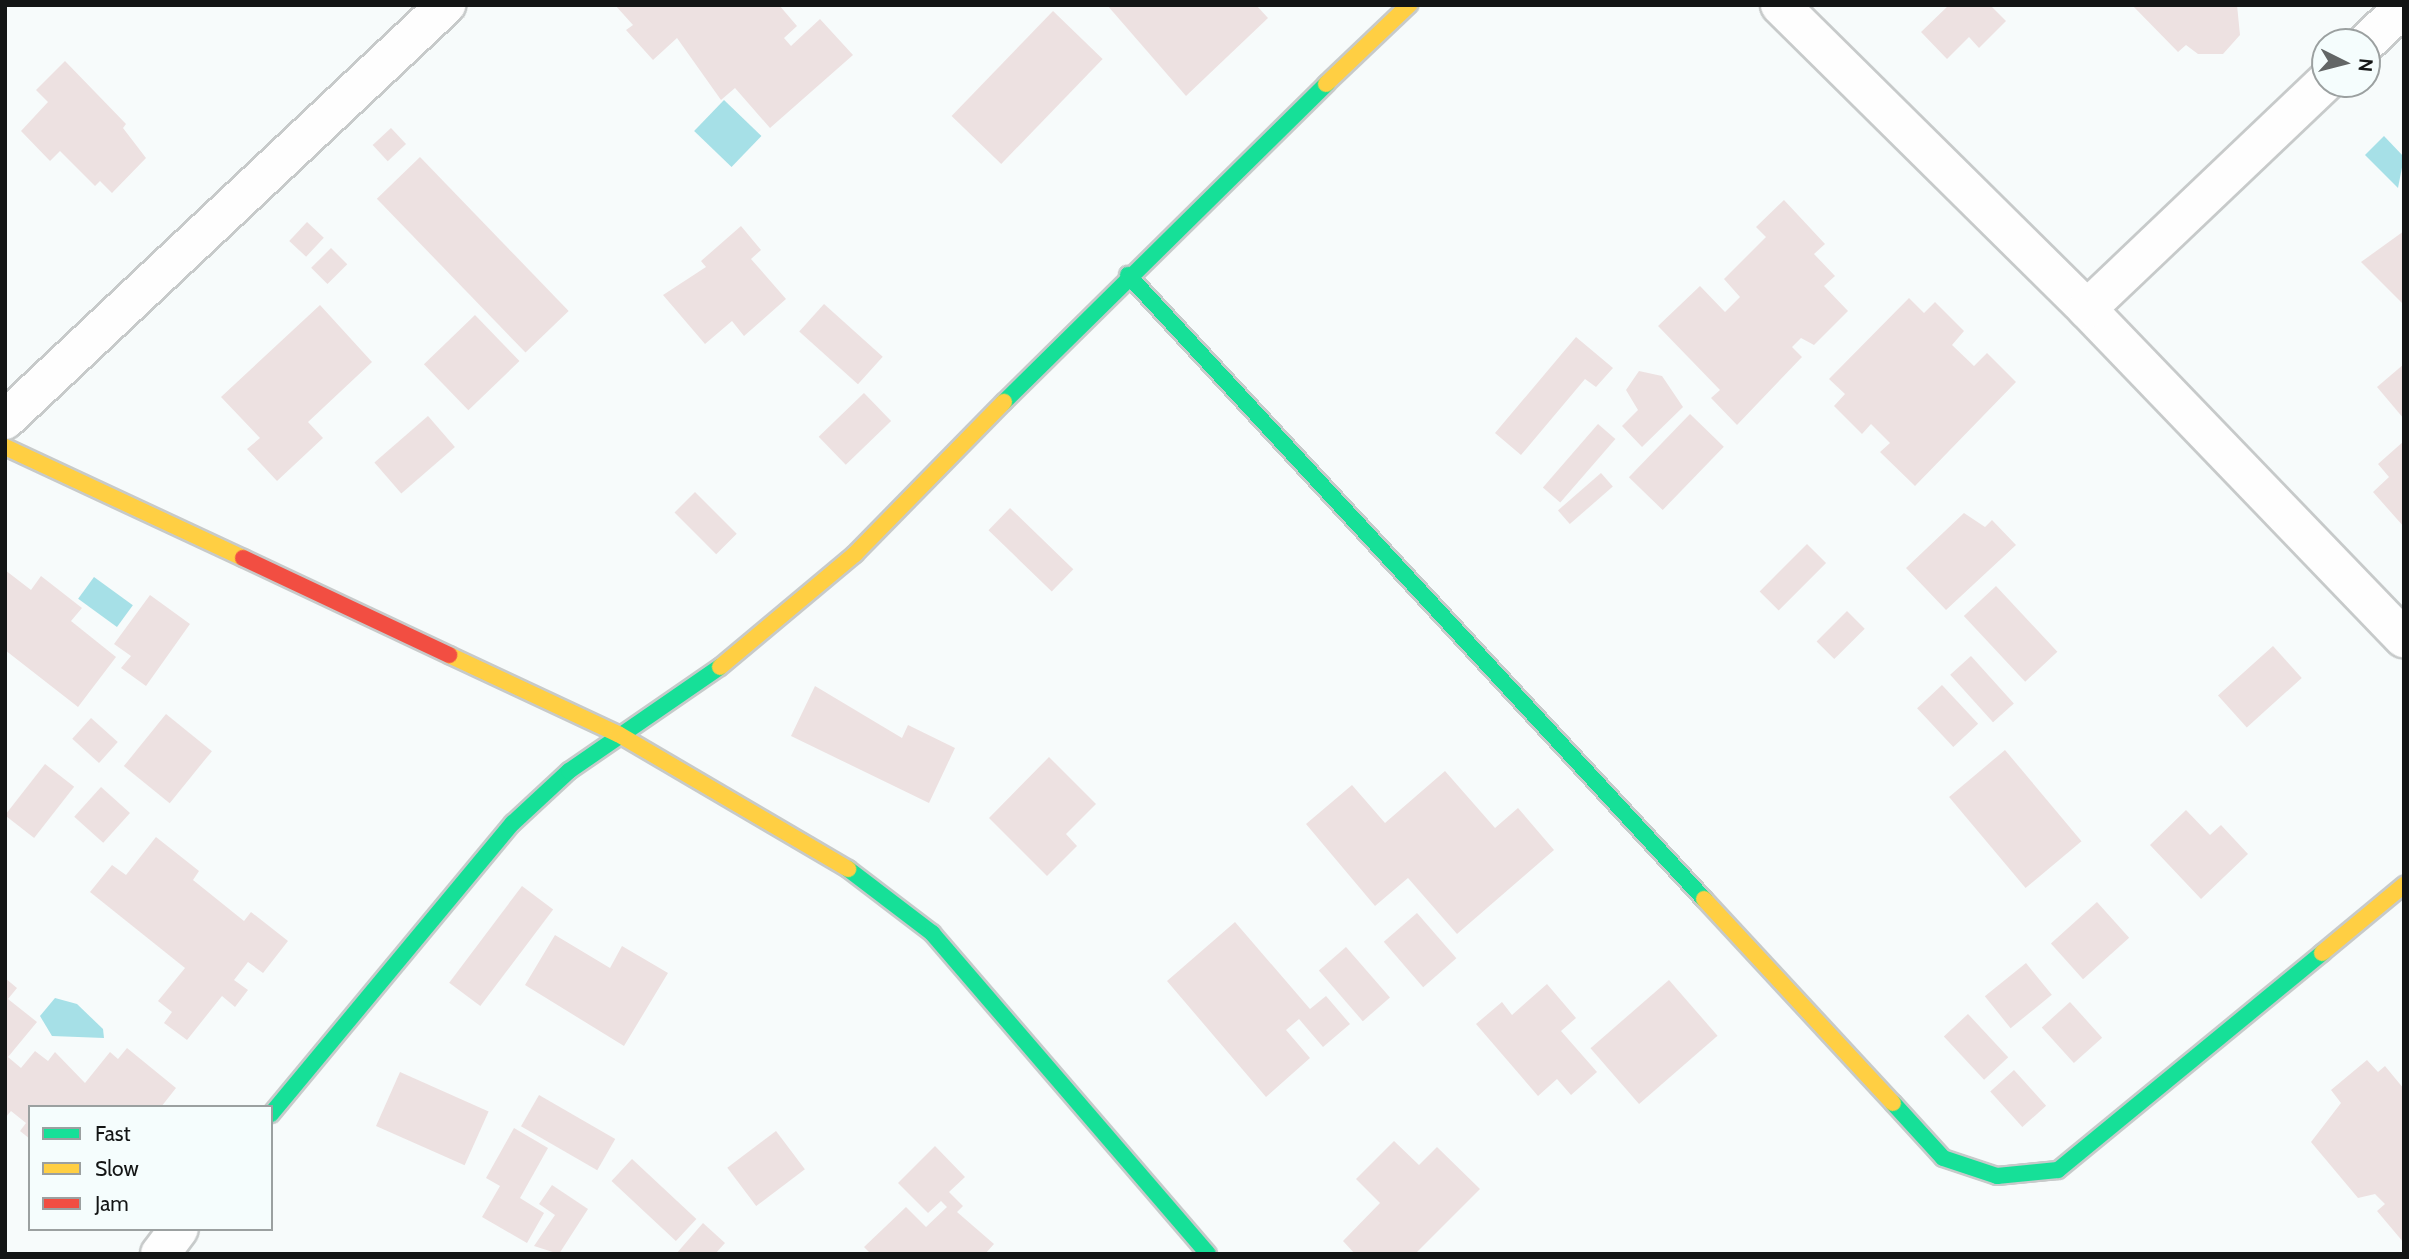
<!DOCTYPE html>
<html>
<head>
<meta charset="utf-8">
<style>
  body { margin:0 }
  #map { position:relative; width:2409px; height:1259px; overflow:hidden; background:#f7fbfb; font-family:Cabin,sans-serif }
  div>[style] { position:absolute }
  .water>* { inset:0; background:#a6e0e7; transform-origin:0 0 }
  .building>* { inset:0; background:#ede1e1; transform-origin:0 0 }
  .roads { filter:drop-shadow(2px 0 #c7caca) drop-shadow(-2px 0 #c7caca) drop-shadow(0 2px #c7caca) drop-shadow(0 -2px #c7caca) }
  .street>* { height:38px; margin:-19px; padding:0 19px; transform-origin:19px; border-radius:19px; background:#fefefe }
  .fast>* { height:16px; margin:-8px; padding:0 8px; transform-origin:8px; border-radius:8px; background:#16e098 }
  .slow>* { height:16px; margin:-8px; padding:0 8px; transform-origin:8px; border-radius:8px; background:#ffcf43 }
  .jam>* { height:16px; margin:-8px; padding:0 8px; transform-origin:8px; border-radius:8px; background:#f24e42 }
  span { translate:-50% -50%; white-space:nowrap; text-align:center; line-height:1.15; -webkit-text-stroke:7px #f5fdfd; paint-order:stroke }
  .frame { position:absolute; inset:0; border:7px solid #131515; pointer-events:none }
  .legend { position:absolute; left:28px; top:1105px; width:245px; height:126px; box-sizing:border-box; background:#f5fdfd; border:2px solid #9ba0a0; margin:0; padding:9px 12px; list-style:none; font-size:21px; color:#131515 }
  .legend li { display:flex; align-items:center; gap:14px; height:35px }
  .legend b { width:35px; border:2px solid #9ba0a0 }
  .north { position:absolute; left:2311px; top:28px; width:70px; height:70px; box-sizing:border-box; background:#f5fdfd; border:2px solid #9ba0a0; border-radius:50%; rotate:96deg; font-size:19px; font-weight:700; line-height:28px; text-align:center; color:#131515 }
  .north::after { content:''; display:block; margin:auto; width:24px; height:32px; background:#636666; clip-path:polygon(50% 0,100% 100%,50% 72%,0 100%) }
</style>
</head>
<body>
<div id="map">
  <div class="water">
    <div style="left:724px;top:100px;width:52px;height:43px;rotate:44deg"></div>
    <div style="clip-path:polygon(2384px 136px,2404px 157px,2398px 188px,2365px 155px)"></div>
    <div style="left:94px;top:577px;width:48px;height:27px;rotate:36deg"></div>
    <div style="clip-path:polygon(55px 998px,77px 1004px,103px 1029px,104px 1038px,52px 1036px,40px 1016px)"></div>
  </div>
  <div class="building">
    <div style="clip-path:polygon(615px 5px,779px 5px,797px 26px,784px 38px,791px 46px,820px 19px,853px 55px,770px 128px,735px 88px,721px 100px,677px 38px,653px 60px,626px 30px,633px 25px)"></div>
    <div style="clip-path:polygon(1107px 5px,1256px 5px,1268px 18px,1186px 96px)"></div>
    <div style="clip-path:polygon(1949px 5px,1990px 5px,2006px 21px,1979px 48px,1969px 37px,1947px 59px,1921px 32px)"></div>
    <div style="clip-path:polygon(2132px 5px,2237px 5px,2240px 35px,2223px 54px,2198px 54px,2186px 45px,2178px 52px)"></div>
    <div style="left:1053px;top:11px;width:69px;height:146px;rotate:44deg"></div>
    <div style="clip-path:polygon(65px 61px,126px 124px,123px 128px,146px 158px,112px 193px,100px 181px,95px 186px,60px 151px,50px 161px,21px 131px,48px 102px,36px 90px)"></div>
    <div style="left:391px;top:128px;width:22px;height:25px;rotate:47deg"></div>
    <div style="left:420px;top:157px;width:214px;height:60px;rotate:46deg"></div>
    <div style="clip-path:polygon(1784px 200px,1825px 244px,1814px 254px,1835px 276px,1824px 286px,1848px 311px,1814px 345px,1801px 338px,1792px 347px,1802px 357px,1737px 425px,1711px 398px,1720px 390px,1658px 326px,1700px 286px,1725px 312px,1740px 297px,1724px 279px,1766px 237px,1756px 227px)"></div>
    <div style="left:307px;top:222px;width:23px;height:26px;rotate:43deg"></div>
    <div style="clip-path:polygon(741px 226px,761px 250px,751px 259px,786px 299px,744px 336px,732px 321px,705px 344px,663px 295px,706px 267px,701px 261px)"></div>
    <div style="clip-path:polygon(2404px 231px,2404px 305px,2361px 262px)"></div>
    <div style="left:331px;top:248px;width:23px;height:28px;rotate:45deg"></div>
    <div style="clip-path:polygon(1909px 298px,1924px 313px,1935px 302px,1964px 331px,1952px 345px,1974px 366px,1987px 353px,2016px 382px,1915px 486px,1880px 452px,1890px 443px,1871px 424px,1862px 434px,1834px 406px,1845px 394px,1829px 379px)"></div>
    <div style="left:824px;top:304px;width:79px;height:37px;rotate:42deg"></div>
    <div style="clip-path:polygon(320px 305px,372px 362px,308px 422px,323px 438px,277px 481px,247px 449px,260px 438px,221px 397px)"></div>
    <div style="left:475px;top:315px;width:64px;height:71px;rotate:46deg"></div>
    <div style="clip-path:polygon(1576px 337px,1613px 368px,1596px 387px,1585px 379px,1521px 455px,1495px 433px)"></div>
    <div style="clip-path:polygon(2404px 364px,2404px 419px,2377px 387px)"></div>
    <div style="clip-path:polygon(1639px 371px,1662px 376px,1683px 407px,1642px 447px,1622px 426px,1638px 410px,1626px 390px)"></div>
    <div style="left:864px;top:393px;width:39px;height:63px;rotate:46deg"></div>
    <div style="left:1690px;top:414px;width:47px;height:88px;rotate:44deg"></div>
    <div style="left:428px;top:416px;width:41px;height:71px;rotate:49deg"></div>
    <div style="left:1598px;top:424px;width:23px;height:84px;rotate:41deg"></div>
    <div style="clip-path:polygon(2404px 441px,2404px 527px,2373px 492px,2389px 477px,2378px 464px)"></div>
    <div style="left:1601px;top:473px;width:18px;height:57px;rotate:49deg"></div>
    <div style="left:695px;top:492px;width:59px;height:29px;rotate:45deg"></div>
    <div style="left:1010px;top:508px;width:88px;height:31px;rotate:44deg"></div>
    <div style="clip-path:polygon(1964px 513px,1985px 527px,1992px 520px,2016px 545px,1946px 610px,1906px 568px)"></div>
    <div style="left:1807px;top:544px;width:27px;height:67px;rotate:45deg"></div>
    <div style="clip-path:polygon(5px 570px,31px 590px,41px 576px,82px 608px,71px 621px,116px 657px,78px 707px,5px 650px)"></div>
    <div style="left:1996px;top:586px;width:90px;height:44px;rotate:47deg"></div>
    <div style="clip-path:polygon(150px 595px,190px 624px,146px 686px,121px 668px,131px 656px,114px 644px)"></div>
    <div style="left:1847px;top:611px;width:25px;height:43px;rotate:45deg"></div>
    <div style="left:2273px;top:646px;width:43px;height:74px;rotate:48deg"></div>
    <div style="left:1971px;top:656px;width:64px;height:28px;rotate:48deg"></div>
    <div style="left:1942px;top:685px;width:53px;height:34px;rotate:47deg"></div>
    <div style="clip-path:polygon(815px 686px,902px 738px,908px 725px,955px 748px,929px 803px,791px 736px)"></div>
    <div style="left:166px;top:714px;width:59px;height:67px;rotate:39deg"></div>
    <div style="left:91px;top:718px;width:36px;height:28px;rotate:42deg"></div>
    <div style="left:2005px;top:750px;width:119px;height:73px;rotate:50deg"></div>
    <div style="clip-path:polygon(1049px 757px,1096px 804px,1066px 834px,1077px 846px,1047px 876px,989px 818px)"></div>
    <div style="left:45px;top:764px;width:37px;height:65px;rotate:38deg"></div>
    <div style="clip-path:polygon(1445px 771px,1495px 828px,1518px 808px,1554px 850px,1457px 934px,1408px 878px,1375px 906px,1306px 824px,1352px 785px,1385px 823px)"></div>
    <div style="left:101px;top:787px;width:39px;height:40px;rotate:42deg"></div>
    <div style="clip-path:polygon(2186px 810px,2210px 835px,2221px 825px,2248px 854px,2201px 899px,2150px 845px)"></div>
    <div style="clip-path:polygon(156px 837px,199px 871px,193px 880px,244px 921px,251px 912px,288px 941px,263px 973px,248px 962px,234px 980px,248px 990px,235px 1007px,222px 996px,187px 1040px,164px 1023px,172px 1012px,158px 1001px,185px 968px,90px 892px,112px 865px,126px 875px)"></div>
    <div style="left:522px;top:886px;width:39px;height:121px;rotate:37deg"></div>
    <div style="left:2097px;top:902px;width:48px;height:62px;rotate:48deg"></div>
    <div style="left:1417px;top:913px;width:60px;height:44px;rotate:49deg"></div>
    <div style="clip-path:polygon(1235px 922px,1310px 1009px,1326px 996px,1350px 1024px,1323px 1047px,1299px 1019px,1286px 1030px,1310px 1058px,1266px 1097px,1167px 981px)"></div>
    <div style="clip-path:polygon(555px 935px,610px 968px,622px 946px,668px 973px,624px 1046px,525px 985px)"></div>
    <div style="left:1346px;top:947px;width:67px;height:36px;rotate:49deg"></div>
    <div style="left:2026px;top:963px;width:41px;height:53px;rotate:51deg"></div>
    <div style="clip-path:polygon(5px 978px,17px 988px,8px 999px,37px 1022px,8px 1057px,21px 1068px,35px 1051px,48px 1061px,55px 1052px,85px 1083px,110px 1052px,118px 1059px,127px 1048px,176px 1088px,161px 1107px,30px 1107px,30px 1139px,20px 1131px,26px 1123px,11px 1111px,5px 1118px)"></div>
    <div style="left:1669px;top:980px;width:74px;height:104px;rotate:49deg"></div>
    <div style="clip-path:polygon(1547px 984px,1576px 1018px,1561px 1031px,1597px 1072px,1571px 1095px,1557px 1079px,1538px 1096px,1476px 1024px,1502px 1002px,1512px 1015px)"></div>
    <div style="left:2070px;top:1002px;width:48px;height:38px;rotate:48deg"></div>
    <div style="left:1968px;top:1014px;width:59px;height:33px;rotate:47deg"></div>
    <div style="clip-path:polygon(2367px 1060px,2378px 1072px,2385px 1066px,2404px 1089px,2404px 1243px,2377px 1211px,2385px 1204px,2375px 1194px,2358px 1198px,2311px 1142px,2341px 1103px,2331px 1090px)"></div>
    <div style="left:2014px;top:1070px;width:48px;height:32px;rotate:48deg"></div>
    <div style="left:400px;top:1072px;width:97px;height:59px;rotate:24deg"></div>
    <div style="left:539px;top:1095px;width:88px;height:36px;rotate:30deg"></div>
    <div style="clip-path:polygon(514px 1128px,548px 1148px,520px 1198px,544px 1213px,527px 1243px,482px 1217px,500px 1186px,486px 1178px)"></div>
    <div style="left:776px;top:1131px;width:48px;height:61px;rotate:53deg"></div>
    <div style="clip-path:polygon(1394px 1141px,1419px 1165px,1437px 1147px,1480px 1189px,1415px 1254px,1355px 1254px,1343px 1241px,1380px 1203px,1356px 1179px)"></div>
    <div style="clip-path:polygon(935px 1146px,965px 1177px,949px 1192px,963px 1206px,957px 1212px,994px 1244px,985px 1254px,871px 1254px,864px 1247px,906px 1207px,926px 1227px,947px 1207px,941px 1201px,928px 1213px,898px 1183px)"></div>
    <div style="left:632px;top:1159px;width:88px;height:30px;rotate:43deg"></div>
    <div style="clip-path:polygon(552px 1185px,588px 1209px,559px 1254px,534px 1246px,555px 1215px,539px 1204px)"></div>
    <div style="clip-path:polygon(703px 1223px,725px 1243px,715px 1254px,676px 1254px)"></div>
  </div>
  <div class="roads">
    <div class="street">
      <div style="left:1780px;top:5px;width:432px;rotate:44.7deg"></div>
      <div style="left:2087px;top:309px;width:457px;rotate:46.1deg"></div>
      <div style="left:2367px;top:42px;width:51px;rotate:-43.4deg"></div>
      <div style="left:2087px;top:309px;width:329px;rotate:-43.6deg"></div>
      <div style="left:5px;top:420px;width:606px;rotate:-43.26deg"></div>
      <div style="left:160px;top:1254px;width:31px;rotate:-53deg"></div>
    </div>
    <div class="fast">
      <div style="left:1128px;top:275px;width:849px;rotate:47.29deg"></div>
      <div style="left:1004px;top:402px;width:453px;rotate:-44.6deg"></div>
      <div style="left:848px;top:869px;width:106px;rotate:37.3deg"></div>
      <div style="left:932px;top:933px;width:423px;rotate:49.3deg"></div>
      <div style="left:1893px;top:1103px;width:74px;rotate:47.7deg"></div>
      <div style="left:1943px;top:1158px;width:57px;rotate:18.4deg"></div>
      <div style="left:1997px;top:1176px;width:61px;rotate:-5.6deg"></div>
      <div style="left:2058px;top:1170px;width:342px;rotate:-39.4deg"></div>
      <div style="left:271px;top:1114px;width:378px;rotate:-50.3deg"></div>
      <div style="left:513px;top:823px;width:76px;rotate:-42.9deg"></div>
      <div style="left:569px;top:771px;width:183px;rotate:-34.6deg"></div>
    </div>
    <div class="slow">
      <div style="left:1326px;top:84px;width:115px;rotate:-43.6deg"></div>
      <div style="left:5px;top:447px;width:263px;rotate:25deg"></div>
      <div style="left:449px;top:655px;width:187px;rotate:25.1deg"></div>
      <div style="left:618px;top:734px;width:267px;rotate:30.4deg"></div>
      <div style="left:720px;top:667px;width:176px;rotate:-39.9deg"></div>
      <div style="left:855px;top:554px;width:213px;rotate:-45.6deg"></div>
      <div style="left:1704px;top:899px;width:278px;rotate:47.2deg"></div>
      <div style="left:2322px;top:953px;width:107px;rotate:-39.7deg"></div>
    </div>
    <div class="jam">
      <div style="left:243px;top:558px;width:228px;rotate:25.2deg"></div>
    </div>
  </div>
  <div class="frame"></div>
  <ul class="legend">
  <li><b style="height:9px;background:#16e098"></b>Fast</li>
  <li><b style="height:9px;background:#ffcf43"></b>Slow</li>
  <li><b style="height:9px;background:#f24e42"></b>Jam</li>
  </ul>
  <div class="north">N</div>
</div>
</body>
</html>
